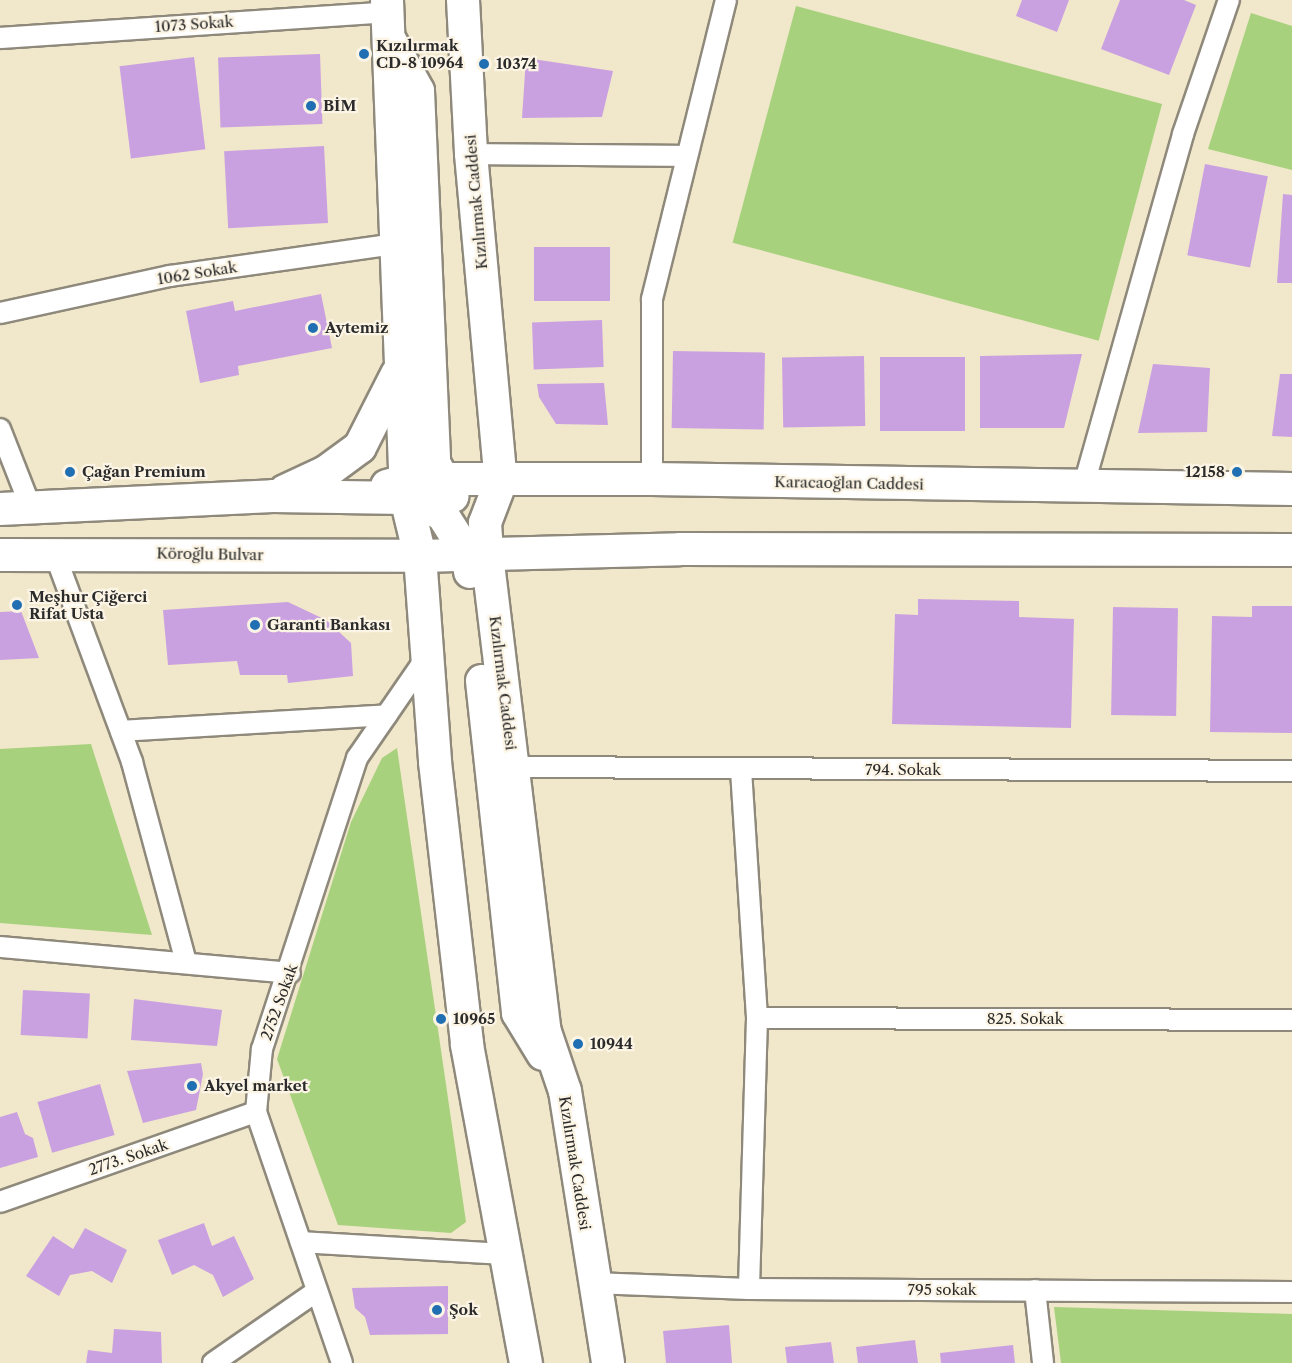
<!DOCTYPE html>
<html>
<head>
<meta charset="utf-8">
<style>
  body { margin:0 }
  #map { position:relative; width:1292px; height:1363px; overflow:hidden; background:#f1e7cb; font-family:"Libre Caslon Text",serif }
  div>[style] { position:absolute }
  .green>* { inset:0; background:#a7d17d; transform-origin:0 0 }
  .building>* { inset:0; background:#caa1e0; transform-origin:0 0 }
  .roads { filter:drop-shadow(2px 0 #8e897b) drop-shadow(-2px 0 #8e897b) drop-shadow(0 2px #8e897b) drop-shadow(0 -2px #8e897b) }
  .street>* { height:20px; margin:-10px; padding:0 10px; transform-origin:10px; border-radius:10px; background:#fff }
  .primary>* { height:32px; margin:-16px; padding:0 16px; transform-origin:16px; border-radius:16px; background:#fff }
  .dots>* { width:16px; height:16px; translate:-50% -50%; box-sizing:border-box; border:3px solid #fcf5e5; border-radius:50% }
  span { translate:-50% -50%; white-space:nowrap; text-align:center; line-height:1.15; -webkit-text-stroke:4.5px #fcf5e5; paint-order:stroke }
  .street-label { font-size:15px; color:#2b2b2b }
  .poi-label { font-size:15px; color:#2b2b2b; font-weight:700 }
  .left { translate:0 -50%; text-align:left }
  .right { translate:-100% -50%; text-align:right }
</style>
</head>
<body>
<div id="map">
  <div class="green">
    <div style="left:796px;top:6px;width:379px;height:245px;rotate:15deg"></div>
    <div style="clip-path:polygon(1251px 13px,1292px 26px,1292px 170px,1208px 149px)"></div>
    <div style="clip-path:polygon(91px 744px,152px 935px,0 923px,0 749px)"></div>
    <div style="clip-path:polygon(397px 748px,466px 1222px,451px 1233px,338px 1225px,277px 1059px,351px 822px,382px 758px)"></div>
    <div style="clip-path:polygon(1054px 1307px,1292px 1314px,1292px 1363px,1061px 1363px)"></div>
  </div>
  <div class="building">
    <div style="clip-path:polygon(1022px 0,1069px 0,1057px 32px,1016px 16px)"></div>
    <div style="clip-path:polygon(1120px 0,1184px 0,1196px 5px,1169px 75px,1101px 49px)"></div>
    <div style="left:320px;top:54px;width:70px;height:102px;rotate:88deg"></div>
    <div style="left:194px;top:57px;width:93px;height:75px;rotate:83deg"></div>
    <div style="clip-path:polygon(526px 58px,613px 71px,602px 117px,522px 118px)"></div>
    <div style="left:324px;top:146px;width:77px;height:100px;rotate:87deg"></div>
    <div style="left:1205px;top:164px;width:64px;height:93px;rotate:11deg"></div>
    <div style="clip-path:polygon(1283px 194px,1292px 195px,1292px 283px,1277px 283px)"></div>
    <div style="left:610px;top:247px;width:54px;height:76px;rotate:90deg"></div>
    <div style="clip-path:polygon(321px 294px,332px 348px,238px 366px,239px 375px,200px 383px,186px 311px,233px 301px,235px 311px)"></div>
    <div style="left:602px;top:320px;width:47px;height:70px;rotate:88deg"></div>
    <div style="left:673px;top:351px;width:92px;height:77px;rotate:1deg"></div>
    <div style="clip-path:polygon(1082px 354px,1064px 428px,980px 428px,980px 356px)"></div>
    <div style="left:864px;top:356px;width:70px;height:82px;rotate:89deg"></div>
    <div style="left:880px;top:357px;width:85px;height:74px"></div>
    <div style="clip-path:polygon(1153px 364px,1210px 368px,1207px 432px,1138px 433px)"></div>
    <div style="clip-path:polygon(1280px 374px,1292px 374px,1292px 437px,1272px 436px)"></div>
    <div style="clip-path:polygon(604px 383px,608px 425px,556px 424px,539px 397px,537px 384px)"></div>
    <div style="clip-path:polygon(918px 599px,1019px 601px,1019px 617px,1074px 619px,1071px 728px,892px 724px,895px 614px,918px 615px)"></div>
    <div style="clip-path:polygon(288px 602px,326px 620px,351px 643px,353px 676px,288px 683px,287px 675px,240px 675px,237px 661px,168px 665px,163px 610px)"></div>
    <div style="clip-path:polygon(1252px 606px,1292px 606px,1292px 733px,1210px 732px,1212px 616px,1252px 617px)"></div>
    <div style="left:1113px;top:607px;width:65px;height:108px;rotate:1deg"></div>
    <div style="clip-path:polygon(21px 611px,39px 658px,0 660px,0 612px)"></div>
    <div style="left:23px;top:990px;width:67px;height:45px;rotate:3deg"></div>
    <div style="clip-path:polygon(134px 999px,222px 1010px,217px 1046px,131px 1040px)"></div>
    <div style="clip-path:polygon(201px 1063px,203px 1074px,196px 1110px,143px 1123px,127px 1071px)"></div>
    <div style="left:100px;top:1084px;width:53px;height:65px;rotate:74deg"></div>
    <div style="clip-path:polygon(17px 1112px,25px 1134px,33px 1138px,38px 1157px,0 1168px,0 1117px)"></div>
    <div style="clip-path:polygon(204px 1223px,212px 1246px,234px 1236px,254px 1279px,223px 1297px,213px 1275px,194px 1265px,172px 1275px,158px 1240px)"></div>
    <div style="clip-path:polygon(85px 1228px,127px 1250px,112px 1283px,92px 1271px,70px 1275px,59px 1296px,26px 1276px,53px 1236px,73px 1249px)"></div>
    <div style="clip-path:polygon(448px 1286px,448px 1334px,370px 1335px,365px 1317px,355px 1308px,352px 1288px)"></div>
    <div style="clip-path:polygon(729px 1325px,732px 1363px,666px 1363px,663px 1331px)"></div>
    <div style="clip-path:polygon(114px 1329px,161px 1332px,162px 1363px,86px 1363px,88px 1350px,112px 1353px)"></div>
    <div style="clip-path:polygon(915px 1340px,918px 1363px,858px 1363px,856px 1347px)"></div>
    <div style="clip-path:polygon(831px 1342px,834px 1363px,787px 1363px,785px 1347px)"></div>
    <div style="clip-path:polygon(1013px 1345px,1015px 1363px,941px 1363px,940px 1353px)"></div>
  </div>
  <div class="roads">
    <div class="street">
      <div style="left:0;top:38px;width:388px;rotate:-3.8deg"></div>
      <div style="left:471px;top:154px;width:214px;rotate:0.5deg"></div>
      <div style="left:0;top:313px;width:174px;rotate:-12.3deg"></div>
      <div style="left:170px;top:276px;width:227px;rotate:-8.1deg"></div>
      <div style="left:0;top:429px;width:85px;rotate:68.6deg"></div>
      <div style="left:652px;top:479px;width:180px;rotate:-90deg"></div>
      <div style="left:652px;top:299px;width:308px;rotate:-76.1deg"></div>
      <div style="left:1083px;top:488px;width:368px;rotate:-74.2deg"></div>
      <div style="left:1183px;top:134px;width:142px;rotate:-71.1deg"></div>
      <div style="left:54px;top:552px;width:224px;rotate:69.6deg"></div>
      <div style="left:132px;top:762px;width:207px;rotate:74.9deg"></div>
      <div style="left:121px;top:731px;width:266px;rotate:-3.4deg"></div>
      <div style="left:514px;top:767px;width:778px;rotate:0.29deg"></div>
      <div style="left:741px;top:770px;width:249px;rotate:86.3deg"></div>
      <div style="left:757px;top:1018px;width:271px;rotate:91.7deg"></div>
      <div style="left:0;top:947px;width:291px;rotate:5.1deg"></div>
      <div style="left:757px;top:1018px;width:535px;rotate:0.21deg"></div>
      <div style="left:0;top:1202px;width:271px;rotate:-19.4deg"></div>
      <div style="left:301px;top:1242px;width:202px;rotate:3.4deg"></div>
      <div style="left:593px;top:1283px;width:156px;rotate:2.2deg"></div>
      <div style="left:749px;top:1289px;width:543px;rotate:0.32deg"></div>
      <div style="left:1035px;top:1290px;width:73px;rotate:83.7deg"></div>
      <div style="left:213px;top:1363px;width:126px;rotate:-34.7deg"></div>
      <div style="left:342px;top:1363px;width:265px;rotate:-108.9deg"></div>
      <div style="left:256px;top:1112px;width:63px;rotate:-84.6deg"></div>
      <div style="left:262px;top:1049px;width:306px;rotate:-71.9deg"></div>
      <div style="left:357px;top:758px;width:121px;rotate:-55.4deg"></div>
    </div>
    <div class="primary">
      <div style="left:387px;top:0;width:498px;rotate:87.8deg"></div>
      <div style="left:406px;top:498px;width:60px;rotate:76.4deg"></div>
      <div style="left:420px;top:556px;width:207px;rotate:85.8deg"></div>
      <div style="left:435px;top:762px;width:285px;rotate:83.5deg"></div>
      <div style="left:467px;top:1045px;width:323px;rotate:79.5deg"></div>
      <div style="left:463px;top:0;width:154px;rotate:87deg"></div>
      <div style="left:471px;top:154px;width:328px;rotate:84.8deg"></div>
      <div style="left:501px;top:481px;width:45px;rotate:110.9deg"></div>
      <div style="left:485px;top:523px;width:32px;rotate:86deg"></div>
      <div style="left:487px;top:555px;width:477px;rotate:83.1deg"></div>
      <div style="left:544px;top:1029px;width:65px;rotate:71.3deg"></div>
      <div style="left:565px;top:1091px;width:275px;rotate:81deg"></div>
      <div style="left:391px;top:42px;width:56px;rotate:61.1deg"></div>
      <div style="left:418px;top:91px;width:372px;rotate:87.5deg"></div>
      <div style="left:434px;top:463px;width:38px;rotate:61deg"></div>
      <div style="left:387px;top:486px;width:19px;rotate:-16deg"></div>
      <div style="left:405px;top:481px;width:32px;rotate:-4deg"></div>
      <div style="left:437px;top:479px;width:215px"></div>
      <div style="left:652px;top:479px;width:640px;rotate:0.9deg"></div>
      <div style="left:285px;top:491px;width:45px;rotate:-24.9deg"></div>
      <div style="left:326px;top:472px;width:42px;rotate:-36.3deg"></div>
      <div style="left:360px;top:447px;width:82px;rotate:-63.1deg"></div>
      <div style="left:0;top:509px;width:273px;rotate:-2.7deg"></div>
      <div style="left:273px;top:496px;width:133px;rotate:0.9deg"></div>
      <div style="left:406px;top:498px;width:39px;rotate:24deg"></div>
      <div style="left:442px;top:514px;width:49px;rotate:57.6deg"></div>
      <div style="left:468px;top:555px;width:17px;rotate:83deg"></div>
      <div style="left:0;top:555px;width:420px;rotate:0.1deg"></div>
      <div style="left:420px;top:556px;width:260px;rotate:-1.5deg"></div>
      <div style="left:680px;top:549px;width:612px;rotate:0.09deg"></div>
      <div style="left:482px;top:681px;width:334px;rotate:83.8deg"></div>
      <div style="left:518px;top:1013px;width:48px;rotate:58.6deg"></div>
    </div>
  </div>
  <div class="dots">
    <div style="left:364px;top:54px;background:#1f6fb2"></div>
    <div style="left:484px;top:64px;background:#1f6fb2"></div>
    <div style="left:311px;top:106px;background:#1f6fb2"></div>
    <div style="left:313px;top:328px;background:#1f6fb2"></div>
    <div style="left:70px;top:472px;background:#1f6fb2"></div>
    <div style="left:1237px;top:472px;background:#1f6fb2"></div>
    <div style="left:17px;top:605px;background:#1f6fb2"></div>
    <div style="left:255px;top:625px;background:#1f6fb2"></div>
    <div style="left:441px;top:1019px;background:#1f6fb2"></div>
    <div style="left:578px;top:1044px;background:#1f6fb2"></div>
    <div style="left:192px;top:1086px;background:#1f6fb2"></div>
    <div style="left:437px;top:1310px;background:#1f6fb2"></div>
  </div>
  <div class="street-label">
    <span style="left:194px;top:24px;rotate:-4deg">1073 Sokak</span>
    <span style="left:476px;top:202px;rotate:-95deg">Kızılırmak Caddesi</span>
    <span style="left:197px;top:273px;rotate:-9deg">1062 Sokak</span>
    <span style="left:849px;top:483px;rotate:1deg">Karacaoğlan Caddesi</span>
    <span style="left:210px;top:554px;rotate:1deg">Köroğlu Bulvar</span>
    <span style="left:503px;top:683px;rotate:83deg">Kızılırmak Caddesi</span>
    <span style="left:903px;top:770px">794. Sokak</span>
    <span style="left:279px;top:1002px;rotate:-70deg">2752 Sokak</span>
    <span style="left:1025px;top:1019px">825. Sokak</span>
    <span style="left:128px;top:1157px;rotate:-19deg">2773. Sokak</span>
    <span style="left:575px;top:1163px;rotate:81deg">Kızılırmak Caddesi</span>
    <span style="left:942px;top:1290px">795 sokak</span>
  </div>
  <div class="poi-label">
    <span class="left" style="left:376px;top:54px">Kızılırmak<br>CD-8 10964</span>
    <span class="left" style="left:496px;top:64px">10374</span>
    <span class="left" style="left:323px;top:106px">BİM</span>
    <span class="left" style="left:325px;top:328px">Aytemiz</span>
    <span class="left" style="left:82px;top:472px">Çağan Premium</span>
    <span class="right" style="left:1225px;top:472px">12158</span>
    <span class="left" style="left:29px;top:605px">Meşhur Çiğerci<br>Rifat Usta</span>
    <span class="left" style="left:267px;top:625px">Garanti Bankası</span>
    <span class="left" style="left:453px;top:1019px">10965</span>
    <span class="left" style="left:590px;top:1044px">10944</span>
    <span class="left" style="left:204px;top:1086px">Akyel market</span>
    <span class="left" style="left:449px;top:1310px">Şok</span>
  </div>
</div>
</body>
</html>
